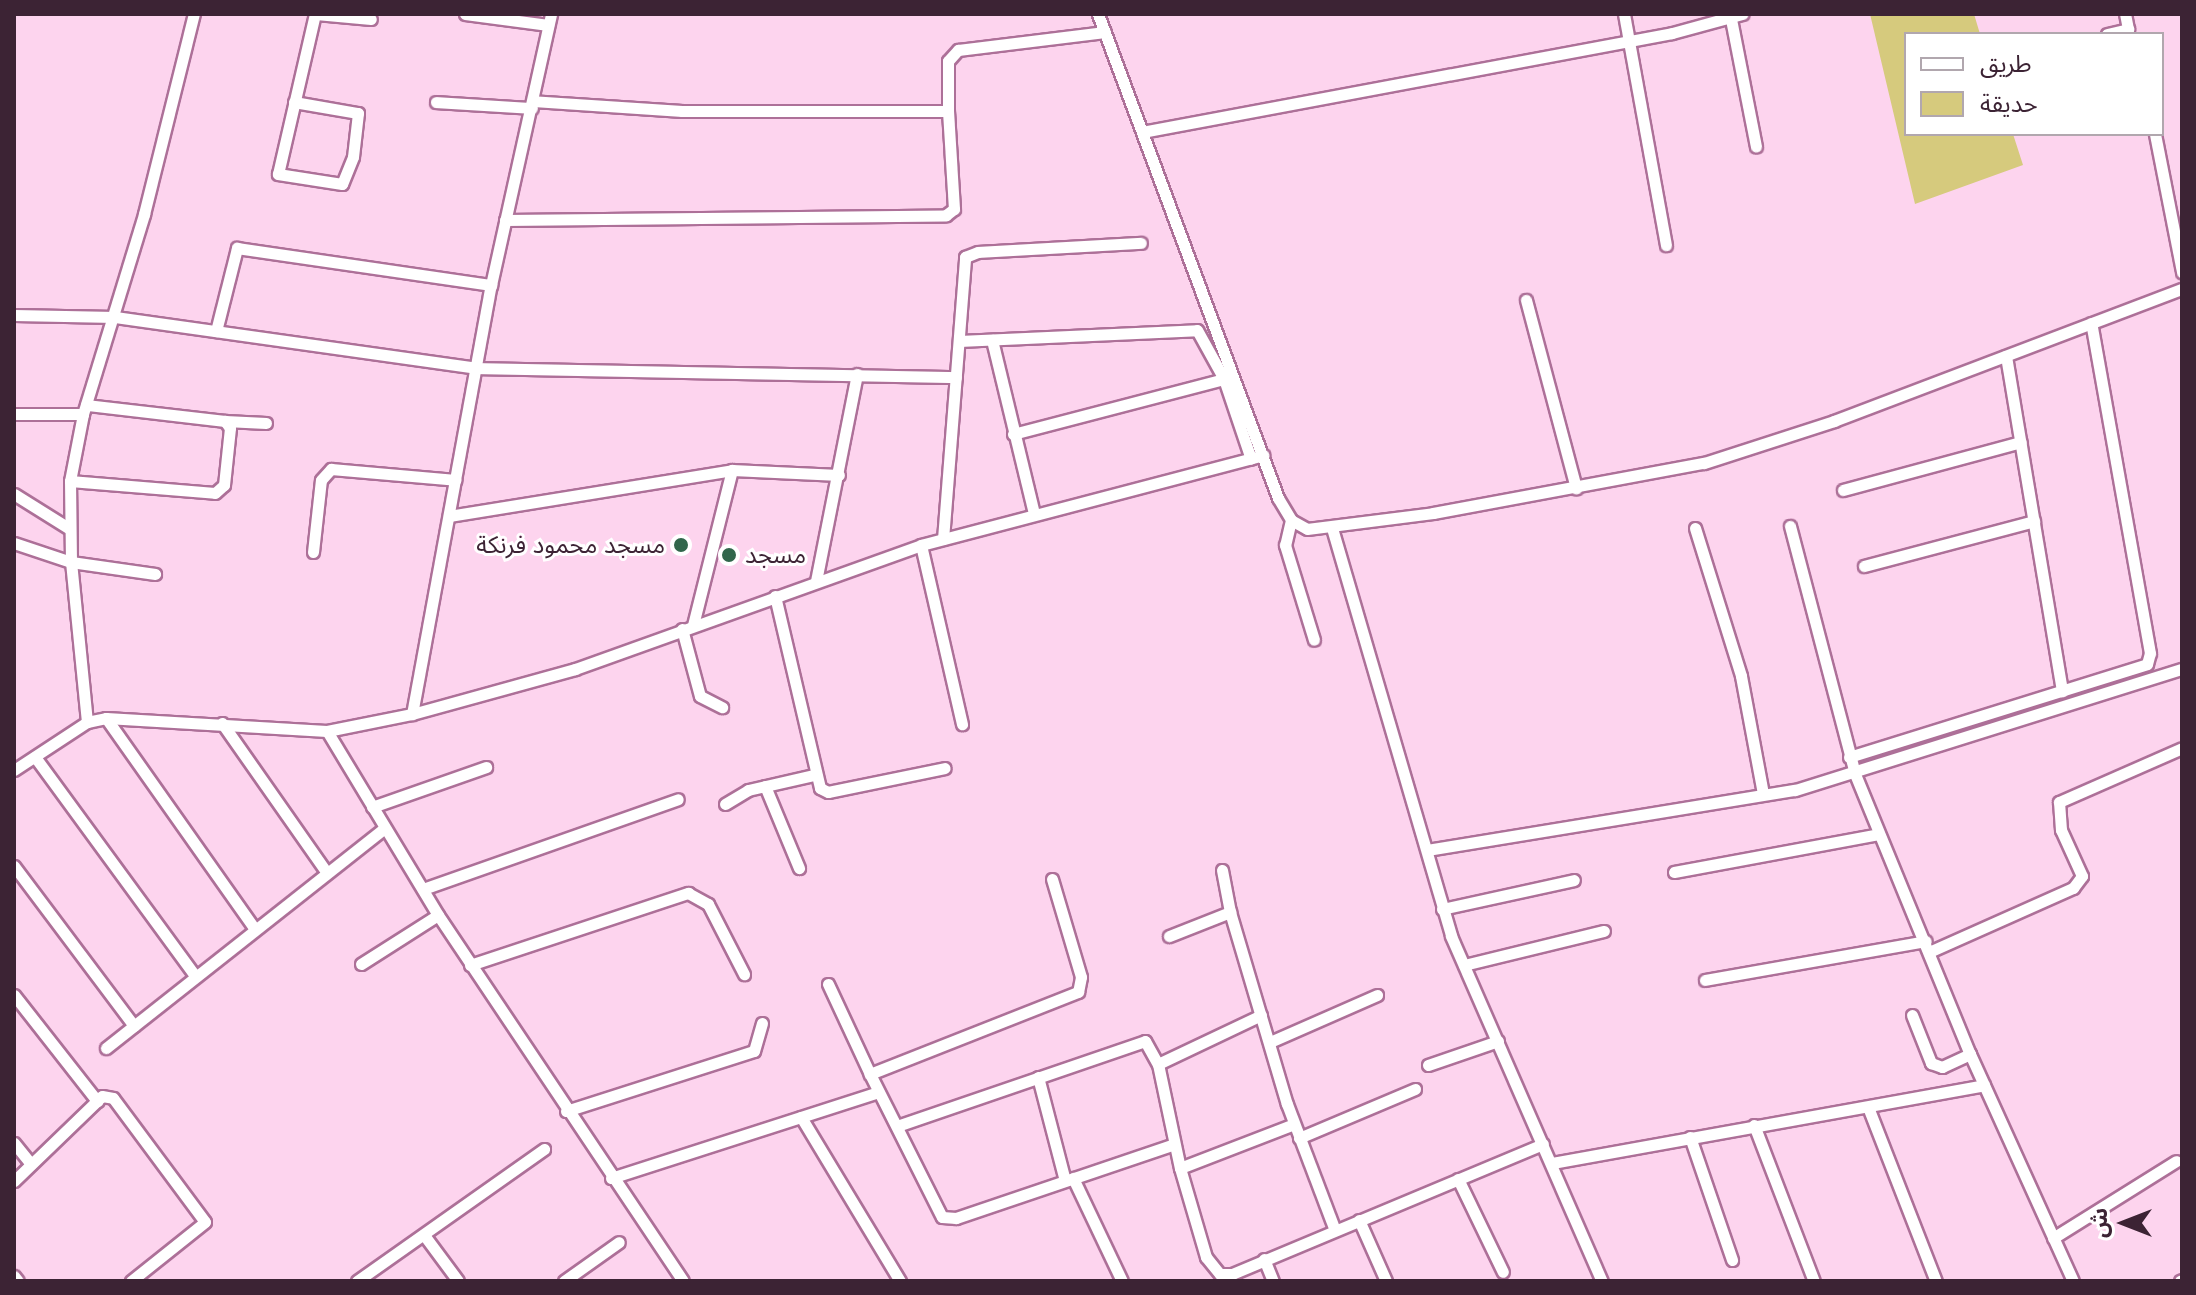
<!DOCTYPE html>
<html>
<head>
<meta charset="utf-8">
<style>
  body { margin:0 }
  #map { position:relative; width:2196px; height:1295px; overflow:hidden; background:#fdd4ee; font-family:Arial,"Noto Sans Arabic",sans-serif }
  div>[style] { position:absolute }
  .green>* { inset:0; background:#d6ca7d }
  .roads { filter:drop-shadow(2px 0 #ad7098) drop-shadow(-2px 0 #ad7098) drop-shadow(0 2px #ad7098) drop-shadow(0 -2px #ad7098) }
  .minor>* { height:11px; margin:-5.5px; padding:0 5.5px; transform-origin:5.5px; border-radius:5.5px; background:#fff }
  .dots>* { width:22px; height:22px; translate:-50% -50%; box-sizing:border-box; border:4px solid #fff; border-radius:50% }
  span { translate:-50% -50%; white-space:nowrap; text-align:center; line-height:1.15; -webkit-text-stroke:6px #fff; paint-order:stroke }
  .poi-label { font-size:24px; color:#3c2334 }
  .right { translate:-100% -50%; text-align:right }
  .left { translate:0 -50%; text-align:left }
  .frame { position:absolute; inset:0; border:16px solid #3c2334; pointer-events:none }
  .legend { position:absolute; left:1904px; top:32px; width:260px; height:104px; box-sizing:border-box; background:#fff; border:2px solid #b1a7ae; margin:0; padding:10px 14px; list-style:none; font-size:24px; color:#3c2334 }
  .legend li { display:flex; align-items:center; gap:16px; height:40px }
  .legend b { width:40px; border:2px solid #b1a7ae }
  .north { position:absolute; left:2084px; top:1183px; width:80px; height:80px; -webkit-text-stroke:6px #fff; paint-order:stroke; rotate:270deg; font-size:22px; font-weight:700; line-height:32px; text-align:center; color:#3c2334 }
  .north::after { content:''; display:block; margin:auto; width:28px; height:36px; background:#3c2334; clip-path:polygon(50% 0,100% 100%,50% 72%,0 100%) }
</style>
</head>
<body>
<div id="map">
  <div class="green">
    <div style="clip-path:polygon(1870px 14px,1974px 14px,1980px 34px,1906px 34px,1906px 134px,2013px 134px,2023px 165px,1915px 204px)"></div>
  </div>
  <div class="roads">
    <div class="minor">
      <div style="left:316px;top:14px;width:55px;rotate:5.2deg"></div>
      <div style="left:465px;top:14px;width:84px;rotate:7.5deg"></div>
      <div style="left:1098px;top:14px;width:516px;rotate:69.6deg"></div>
      <div style="left:1278px;top:498px;width:26px;rotate:59deg"></div>
      <div style="left:1291px;top:520px;width:18px;rotate:29deg"></div>
      <div style="left:1307px;top:529px;width:127px;rotate:-7.2deg"></div>
      <div style="left:1433px;top:513px;width:276px;rotate:-10.5deg"></div>
      <div style="left:1704px;top:463px;width:137px;rotate:-17.9deg"></div>
      <div style="left:1834px;top:421px;width:372px;rotate:-20.8deg"></div>
      <div style="left:1624px;top:14px;width:235px;rotate:79.7deg"></div>
      <div style="left:1730px;top:14px;width:135px;rotate:78.9deg"></div>
      <div style="left:2107px;top:34px;width:22px;rotate:-13deg"></div>
      <div style="left:2128px;top:29px;width:15px;rotate:-101deg"></div>
      <div style="left:294px;top:102px;width:65px;rotate:9.8deg"></div>
      <div style="left:358px;top:113px;width:44px;rotate:96.5deg"></div>
      <div style="left:353px;top:157px;width:29px;rotate:112deg"></div>
      <div style="left:342px;top:184px;width:65px;rotate:-171.1deg"></div>
      <div style="left:278px;top:174px;width:164px;rotate:-77deg"></div>
      <div style="left:436px;top:102px;width:96px;rotate:3.6deg"></div>
      <div style="left:948px;top:111px;width:50px;rotate:-90deg"></div>
      <div style="left:948px;top:61px;width:15px;rotate:-48deg"></div>
      <div style="left:958px;top:50px;width:148px;rotate:-7deg"></div>
      <div style="left:1142px;top:132px;width:539px;rotate:-10.58deg"></div>
      <div style="left:1672px;top:33px;width:73px;rotate:-15.2deg"></div>
      <div style="left:2155px;top:134px;width:141px;rotate:78.9deg"></div>
      <div style="left:505px;top:220px;width:441px;rotate:-0.6deg"></div>
      <div style="left:946px;top:215px;width:10px;rotate:-37deg"></div>
      <div style="left:954px;top:209px;width:98px;rotate:-93.5deg"></div>
      <div style="left:948px;top:111px;width:266px;rotate:180deg"></div>
      <div style="left:682px;top:111px;width:149px;rotate:-176.2deg"></div>
      <div style="left:1526px;top:300px;width:195px;rotate:75.1deg"></div>
      <div style="left:14px;top:315px;width:101px;rotate:1.1deg"></div>
      <div style="left:115px;top:317px;width:366px;rotate:8deg"></div>
      <div style="left:477px;top:368px;width:479px;rotate:1.1deg"></div>
      <div style="left:216px;top:331px;width:86px;rotate:-75.8deg"></div>
      <div style="left:237px;top:248px;width:257px;rotate:8.3deg"></div>
      <div style="left:992px;top:340px;width:179px;rotate:76.4deg"></div>
      <div style="left:959px;top:341px;width:238px;rotate:-2.6deg"></div>
      <div style="left:1197px;top:330px;width:56px;rotate:61.1deg"></div>
      <div style="left:1224px;top:379px;width:84px;rotate:71.4deg"></div>
      <div style="left:2006px;top:356px;width:340px;rotate:80.5deg"></div>
      <div style="left:14px;top:414px;width:69px"></div>
      <div style="left:225px;top:421px;width:41px;rotate:2.8deg"></div>
      <div style="left:1013px;top:434px;width:218px;rotate:-14.6deg"></div>
      <div style="left:70px;top:481px;width:145px;rotate:4.7deg"></div>
      <div style="left:215px;top:493px;width:12px;rotate:-42deg"></div>
      <div style="left:224px;top:485px;width:57px;rotate:-84deg"></div>
      <div style="left:230px;top:428px;width:9px;rotate:-126deg"></div>
      <div style="left:225px;top:421px;width:140px;rotate:-173.4deg"></div>
      <div style="left:1843px;top:490px;width:184px;rotate:-15.1deg"></div>
      <div style="left:14px;top:494px;width:66px;rotate:32deg"></div>
      <div style="left:449px;top:516px;width:287px;rotate:-9.2deg"></div>
      <div style="left:732px;top:470px;width:107px;rotate:2.7deg"></div>
      <div style="left:1291px;top:520px;width:26px;rotate:103deg"></div>
      <div style="left:1285px;top:545px;width:99px;rotate:73deg"></div>
      <div style="left:1790px;top:526px;width:256px;rotate:75.3deg"></div>
      <div style="left:1855px;top:774px;width:303px;rotate:67.7deg"></div>
      <div style="left:1970px;top:1054px;width:249px;rotate:65.6deg"></div>
      <div style="left:1332px;top:528px;width:425px;rotate:73.7deg"></div>
      <div style="left:1451px;top:936px;width:377px;rotate:66.4deg"></div>
      <div style="left:1695px;top:528px;width:155px;rotate:72.7deg"></div>
      <div style="left:1741px;top:676px;width:120px;rotate:79.4deg"></div>
      <div style="left:943px;top:539px;width:283px;rotate:-85.5deg"></div>
      <div style="left:965px;top:257px;width:14px;rotate:-21deg"></div>
      <div style="left:978px;top:252px;width:163px;rotate:-3.2deg"></div>
      <div style="left:14px;top:543px;width:60px;rotate:18.4deg"></div>
      <div style="left:71px;top:562px;width:85px;rotate:8.1deg"></div>
      <div style="left:921px;top:545px;width:184px;rotate:77.1deg"></div>
      <div style="left:313px;top:552px;width:72px;rotate:-83.7deg"></div>
      <div style="left:321px;top:480px;width:15px;rotate:-48deg"></div>
      <div style="left:331px;top:469px;width:125px;rotate:5deg"></div>
      <div style="left:1864px;top:566px;width:176px;rotate:-14.8deg"></div>
      <div style="left:816px;top:581px;width:211px;rotate:-78.8deg"></div>
      <div style="left:775px;top:596px;width:197px;rotate:76.8deg"></div>
      <div style="left:820px;top:788px;width:9px;rotate:27deg"></div>
      <div style="left:828px;top:792px;width:119px;rotate:-11.6deg"></div>
      <div style="left:693px;top:625px;width:160px;rotate:-75.9deg"></div>
      <div style="left:682px;top:629px;width:69px;rotate:75deg"></div>
      <div style="left:700px;top:696px;width:25px;rotate:27deg"></div>
      <div style="left:412px;top:714px;width:436px;rotate:-79.6deg"></div>
      <div style="left:491px;top:285px;width:278px;rotate:-77.5deg"></div>
      <div style="left:106px;top:718px;width:258px;rotate:54.8deg"></div>
      <div style="left:87px;top:722px;width:161px;rotate:-95.7deg"></div>
      <div style="left:71px;top:562px;width:81px;rotate:-90.7deg"></div>
      <div style="left:70px;top:481px;width:68px;rotate:-79deg"></div>
      <div style="left:83px;top:414px;width:209px;rotate:-73deg"></div>
      <div style="left:144px;top:214px;width:206px;rotate:-76deg"></div>
      <div style="left:222px;top:723px;width:183px;rotate:55deg"></div>
      <div style="left:327px;top:731px;width:215px;rotate:58.9deg"></div>
      <div style="left:438px;top:915px;width:440px;rotate:56.2deg"></div>
      <div style="left:35px;top:757px;width:271px;rotate:53.8deg"></div>
      <div style="left:1849px;top:757px;width:312px;rotate:-17.3deg"></div>
      <div style="left:2147px;top:664px;width:11px;rotate:-75deg"></div>
      <div style="left:2150px;top:653px;width:335px;rotate:-100.1deg"></div>
      <div style="left:14px;top:770px;width:87px;rotate:-33.3deg"></div>
      <div style="left:87px;top:722px;width:19px;rotate:-12deg"></div>
      <div style="left:106px;top:718px;width:221px;rotate:3.4deg"></div>
      <div style="left:327px;top:731px;width:87px;rotate:-11.3deg"></div>
      <div style="left:412px;top:714px;width:169px;rotate:-15.4deg"></div>
      <div style="left:575px;top:669px;width:368px;rotate:-19.7deg"></div>
      <div style="left:921px;top:545px;width:354px;rotate:-14.7deg"></div>
      <div style="left:765px;top:786px;width:89px;rotate:67.5deg"></div>
      <div style="left:725px;top:804px;width:27px;rotate:-31deg"></div>
      <div style="left:748px;top:790px;width:68px;rotate:-12.8deg"></div>
      <div style="left:372px;top:807px;width:121px;rotate:-19.3deg"></div>
      <div style="left:1427px;top:850px;width:373px;rotate:-9.3deg"></div>
      <div style="left:1795px;top:790px;width:405px;rotate:-17.4deg"></div>
      <div style="left:14px;top:866px;width:200px;rotate:53.1deg"></div>
      <div style="left:1222px;top:870px;width:43px;rotate:79.2deg"></div>
      <div style="left:1230px;top:912px;width:200px;rotate:73.5deg"></div>
      <div style="left:1287px;top:1104px;width:133px;rotate:69.2deg"></div>
      <div style="left:1674px;top:872px;width:208px;rotate:-10.5deg"></div>
      <div style="left:1052px;top:879px;width:102px;rotate:73.5deg"></div>
      <div style="left:1081px;top:977px;width:15px;rotate:101deg"></div>
      <div style="left:1078px;top:992px;width:224px;rotate:158.5deg"></div>
      <div style="left:870px;top:1074px;width:160px;rotate:63.3deg"></div>
      <div style="left:942px;top:1217px;width:14px;rotate:4deg"></div>
      <div style="left:956px;top:1218px;width:230px;rotate:-18.7deg"></div>
      <div style="left:423px;top:889px;width:270px;rotate:-19.4deg"></div>
      <div style="left:1442px;top:909px;width:135px;rotate:-12.4deg"></div>
      <div style="left:1169px;top:936px;width:66px;rotate:-21.5deg"></div>
      <div style="left:1929px;top:952px;width:158px;rotate:-24deg"></div>
      <div style="left:2073px;top:888px;width:15px;rotate:-53deg"></div>
      <div style="left:2082px;top:876px;width:51px;rotate:-114.5deg"></div>
      <div style="left:2061px;top:830px;width:28px;rotate:-94deg"></div>
      <div style="left:2059px;top:802px;width:134px;rotate:-23.7deg"></div>
      <div style="left:361px;top:964px;width:91px;rotate:-32.5deg"></div>
      <div style="left:470px;top:965px;width:230px;rotate:-18.3deg"></div>
      <div style="left:688px;top:893px;width:23px;rotate:29deg"></div>
      <div style="left:708px;top:904px;width:79px;rotate:62.8deg"></div>
      <div style="left:1464px;top:965px;width:144px;rotate:-13.7deg"></div>
      <div style="left:1705px;top:980px;width:224px;rotate:-10deg"></div>
      <div style="left:828px;top:984px;width:99px;rotate:65deg"></div>
      <div style="left:14px;top:995px;width:135px;rotate:51.9deg"></div>
      <div style="left:1912px;top:1015px;width:52px;rotate:68.4deg"></div>
      <div style="left:1931px;top:1063px;width:12px;rotate:20deg"></div>
      <div style="left:1942px;top:1067px;width:31px;rotate:-25deg"></div>
      <div style="left:1270px;top:1042px;width:117px;rotate:-23.7deg"></div>
      <div style="left:106px;top:1048px;width:355px;rotate:-38.3deg"></div>
      <div style="left:1158px;top:1064px;width:114px;rotate:-25.4deg"></div>
      <div style="left:1428px;top:1065px;width:74px;rotate:-18.9deg"></div>
      <div style="left:1038px;top:1077px;width:107px;rotate:75.4deg"></div>
      <div style="left:1868px;top:1107px;width:187px;rotate:68.7deg"></div>
      <div style="left:566px;top:1111px;width:197px;rotate:-17.7deg"></div>
      <div style="left:754px;top:1051px;width:29px;rotate:-74deg"></div>
      <div style="left:801px;top:1117px;width:192px;rotate:58.9deg"></div>
      <div style="left:1754px;top:1125px;width:167px;rotate:69deg"></div>
      <div style="left:897px;top:1126px;width:262px;rotate:-18.9deg"></div>
      <div style="left:1145px;top:1041px;width:26px;rotate:61deg"></div>
      <div style="left:1158px;top:1064px;width:106px;rotate:78.1deg"></div>
      <div style="left:1180px;top:1168px;width:93px;rotate:73.7deg"></div>
      <div style="left:1206px;top:1257px;width:22px;rotate:51deg"></div>
      <div style="left:1220px;top:1274px;width:12px"></div>
      <div style="left:1232px;top:1274px;width:337px;rotate:-22.7deg"></div>
      <div style="left:1690px;top:1137px;width:130px;rotate:71.1deg"></div>
      <div style="left:1299px;top:1138px;width:126px;rotate:-22.9deg"></div>
      <div style="left:14px;top:1143px;width:27px;rotate:51deg"></div>
      <div style="left:1552px;top:1163px;width:439px;rotate:-10.2deg"></div>
      <div style="left:1180px;top:1168px;width:122px;rotate:-21.1deg"></div>
      <div style="left:611px;top:1178px;width:281px;rotate:-17.8deg"></div>
      <div style="left:1073px;top:1178px;width:114px;rotate:64.6deg"></div>
      <div style="left:1458px;top:1179px;width:103px;rotate:64.2deg"></div>
      <div style="left:14px;top:1181px;width:122px;rotate:-44deg"></div>
      <div style="left:102px;top:1096px;width:11px;rotate:10deg"></div>
      <div style="left:113px;top:1098px;width:154px;rotate:53.4deg"></div>
      <div style="left:205px;top:1222px;width:95px;rotate:141.4deg"></div>
      <div style="left:1359px;top:1220px;width:67px;rotate:66.1deg"></div>
      <div style="left:424px;top:1235px;width:57px;rotate:53.5deg"></div>
      <div style="left:2053px;top:1238px;width:145px;rotate:-32deg"></div>
      <div style="left:1264px;top:1259px;width:24px;rotate:68deg"></div>
      <div style="left:14px;top:1276px;width:6px;rotate:51deg"></div>
      <div style="left:357px;top:1281px;width:229px;rotate:-35.2deg"></div>
      <div style="left:564px;top:1281px;width:67px;rotate:-35.3deg"></div>
      <div style="left:2180px;top:1281px;width:2px;rotate:-27deg"></div>
    </div>
  </div>
  <div class="dots">
    <div style="left:681px;top:545px;background:#31664b"></div>
    <div style="left:729px;top:555px;background:#31664b"></div>
  </div>
  <div class="poi-label">
    <span class="right" style="left:665px;top:545px">مسجد محمود فرنكة</span>
    <span class="left" style="left:745px;top:555px">مسجد</span>
  </div>
  <div class="frame"></div>
  <ul class="legend">
  <li><b style="height:10px;background:#fff"></b>طريق</li>
  <li><b style="height:22px;background:#d6ca7d"></b>حديقة</li>
  </ul>
  <div class="north">ش</div>
</div>
</body>
</html>
